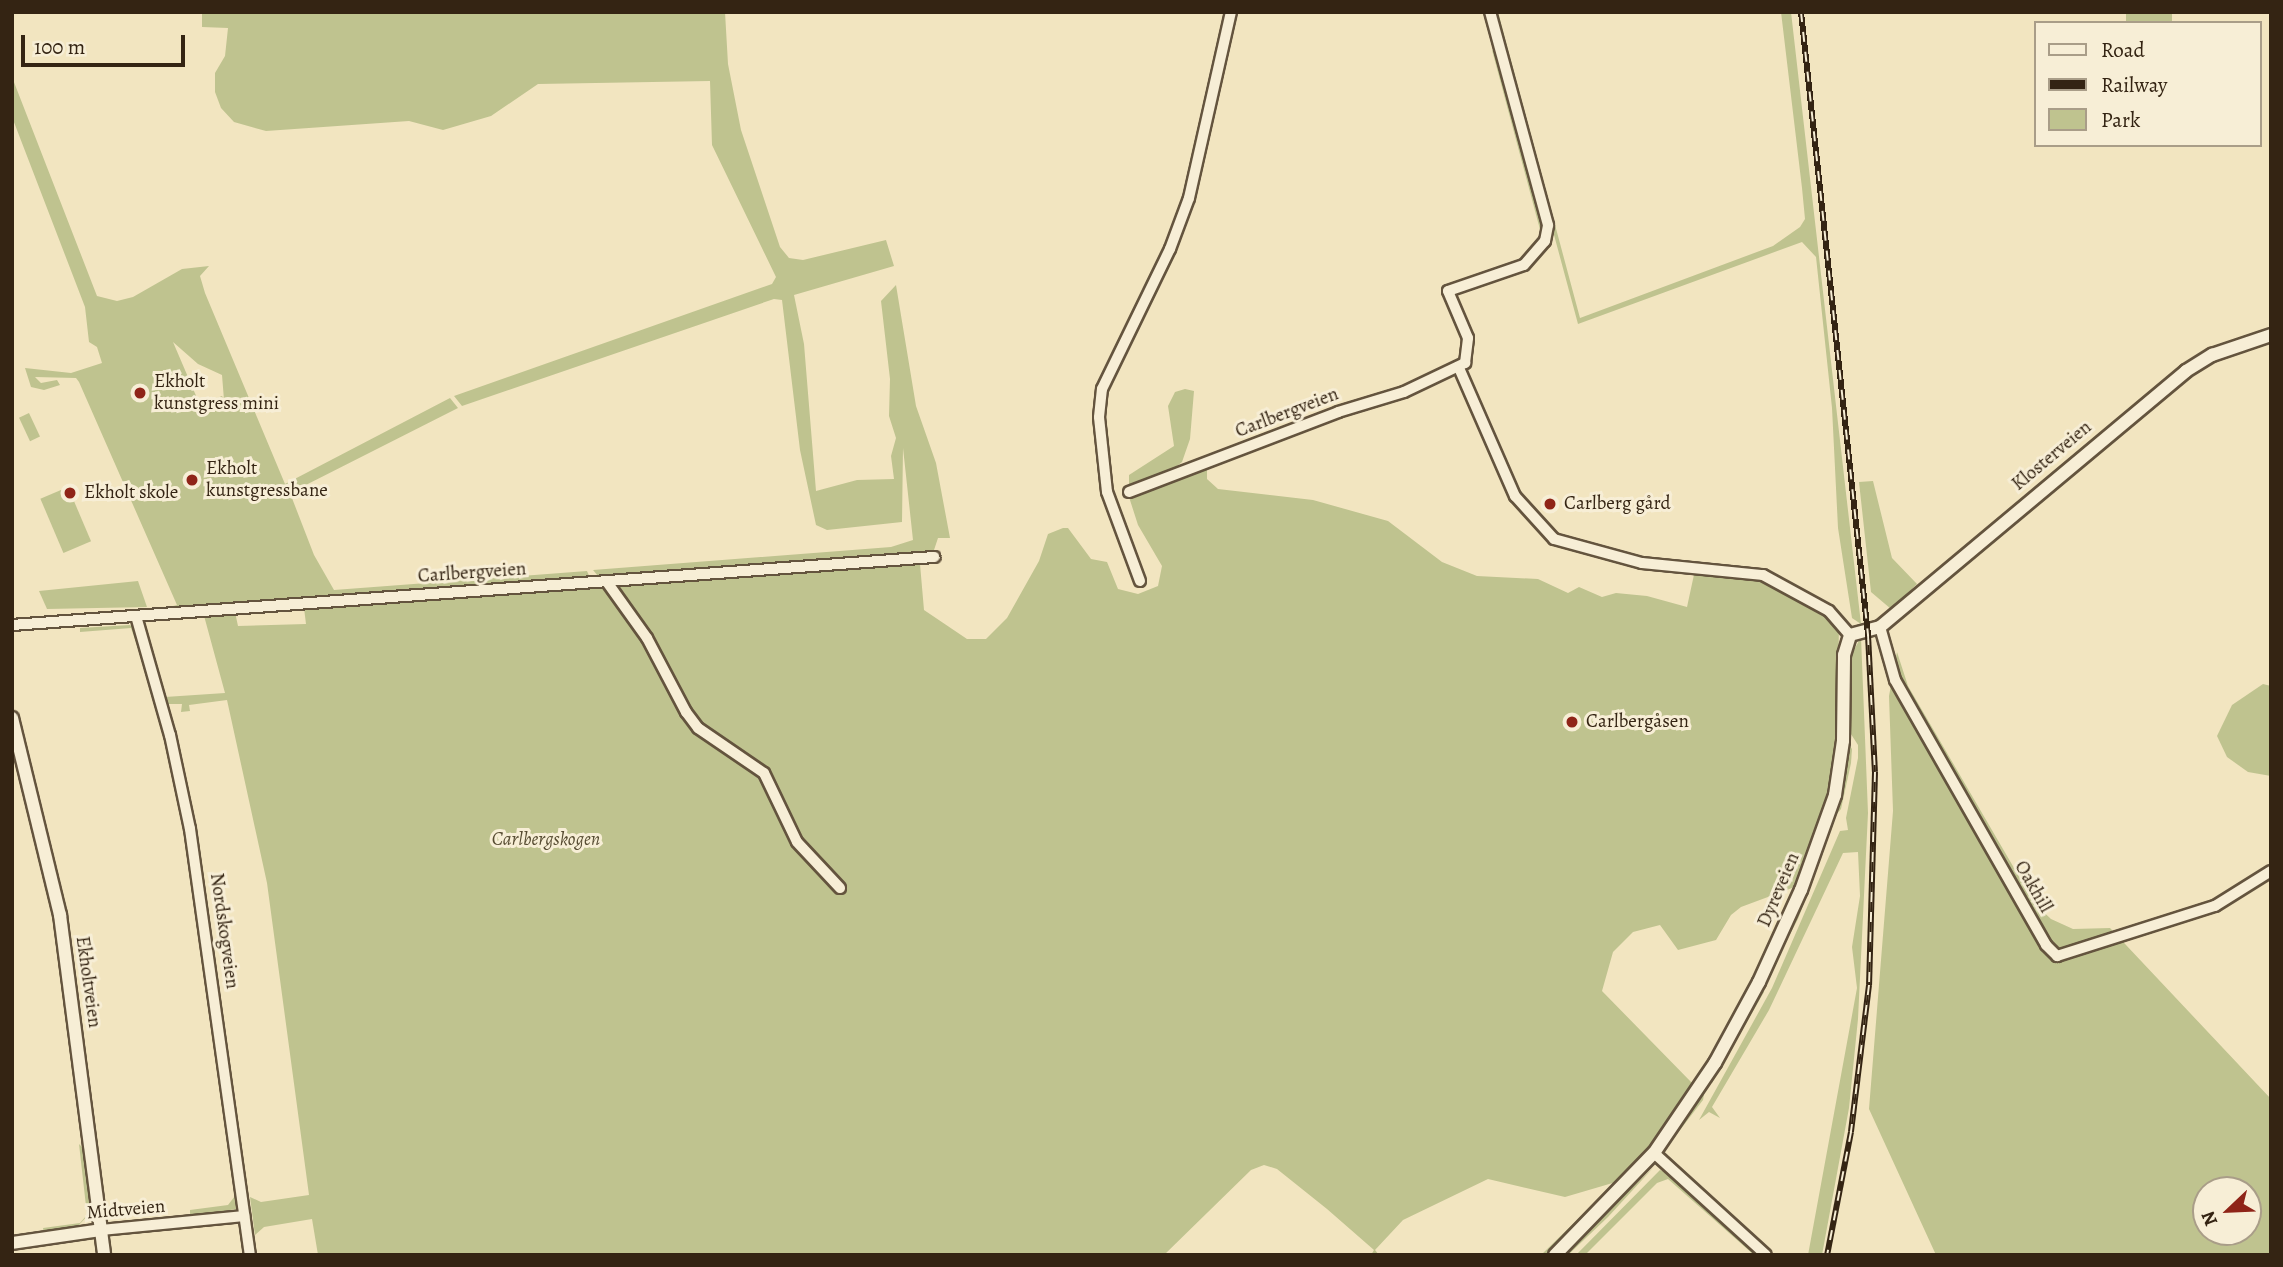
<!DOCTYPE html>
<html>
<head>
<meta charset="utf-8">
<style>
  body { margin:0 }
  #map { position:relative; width:2283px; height:1267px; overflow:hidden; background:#f2e5c0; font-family:Alegreya,serif }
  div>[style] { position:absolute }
  .green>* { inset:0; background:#bfc38f; transform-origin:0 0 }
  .roads { filter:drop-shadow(2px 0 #64543e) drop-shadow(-2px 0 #64543e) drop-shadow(0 2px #64543e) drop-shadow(0 -2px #64543e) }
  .minor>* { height:10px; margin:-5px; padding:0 5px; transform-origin:5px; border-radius:5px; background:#f7eed6 }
  .tertiary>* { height:12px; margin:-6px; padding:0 6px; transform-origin:6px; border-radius:6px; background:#f7eed6 }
  .secondary>* { height:12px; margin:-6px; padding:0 6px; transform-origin:6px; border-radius:6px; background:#f7eed6 }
  .rail>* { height:6px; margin-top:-3px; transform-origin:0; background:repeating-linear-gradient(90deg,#f7eed6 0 10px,#342413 0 20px); box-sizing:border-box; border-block:2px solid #342413 }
  .dots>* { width:19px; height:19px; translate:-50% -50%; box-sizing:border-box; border:4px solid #f7eed6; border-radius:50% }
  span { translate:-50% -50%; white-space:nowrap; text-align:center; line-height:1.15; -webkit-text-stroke:6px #f7eed6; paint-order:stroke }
  .poi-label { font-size:19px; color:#342413 }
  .left { translate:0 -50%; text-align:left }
  .street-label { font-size:19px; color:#342413 }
  .park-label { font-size:19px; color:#574c32; font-style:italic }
  .frame { position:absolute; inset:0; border:14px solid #342413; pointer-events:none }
  .legend { position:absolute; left:2034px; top:21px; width:228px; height:126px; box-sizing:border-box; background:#f7eed6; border:2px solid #a99d88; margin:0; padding:9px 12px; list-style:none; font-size:21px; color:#342413 }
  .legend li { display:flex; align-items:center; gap:14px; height:35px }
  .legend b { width:35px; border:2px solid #a99d88 }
  .north { position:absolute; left:2192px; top:1176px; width:70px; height:70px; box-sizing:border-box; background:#f7eed6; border:2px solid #a99d88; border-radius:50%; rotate:247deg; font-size:19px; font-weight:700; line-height:28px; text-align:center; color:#342413 }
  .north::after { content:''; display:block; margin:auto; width:24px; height:32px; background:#8f2418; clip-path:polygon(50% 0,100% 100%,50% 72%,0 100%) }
  .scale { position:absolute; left:21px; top:35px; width:164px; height:32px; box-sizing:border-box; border:4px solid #342413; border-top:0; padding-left:9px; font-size:21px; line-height:24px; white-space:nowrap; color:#342413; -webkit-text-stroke:5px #f7eed6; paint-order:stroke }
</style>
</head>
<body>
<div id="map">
  <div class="green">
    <div style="clip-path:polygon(202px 12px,725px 12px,728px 64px,741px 130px,780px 247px,789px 258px,803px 260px,886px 240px,894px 266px,794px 295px,804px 344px,816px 491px,857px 480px,894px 479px,891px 456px,896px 438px,889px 416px,890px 379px,881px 301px,896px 285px,916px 406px,936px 463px,950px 538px,938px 538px,933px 553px,598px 576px,593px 570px,891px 547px,913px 540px,903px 448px,902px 522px,827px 530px,816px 525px,800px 450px,782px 300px,774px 299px,462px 406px,454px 396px,772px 284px,776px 277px,712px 145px,710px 81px,538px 84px,491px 116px,443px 130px,409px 121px,266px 131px,234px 122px,221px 108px,215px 92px,215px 73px,225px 56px,228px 28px,202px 27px)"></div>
    <div style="clip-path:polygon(1494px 12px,1498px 12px,1580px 318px,1773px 246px,1800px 227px,1805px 219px,1802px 188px,1781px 12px,1791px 12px,1861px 624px,1852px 618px,1838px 528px,1832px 408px,1816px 257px,1802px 242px,1578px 324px)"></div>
    <div style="left:2126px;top:12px;width:46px;height:11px"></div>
    <div style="clip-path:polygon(1492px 50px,1497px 53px,1544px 226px,1542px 237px)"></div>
    <div style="clip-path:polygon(evenodd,12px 77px,97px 296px,117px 301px,133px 297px,182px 269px,209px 266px,200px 276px,205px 293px,285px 484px,450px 398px,458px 408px,290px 493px,314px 555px,334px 590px,587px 571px,590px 578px,161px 609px,177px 605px,79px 382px,76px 378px,35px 377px,41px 383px,57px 380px,60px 385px,44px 390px,31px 387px,25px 368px,71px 373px,102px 363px,97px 347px,89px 342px,85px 307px,12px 117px,12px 77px,173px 342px,198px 364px,222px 375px,224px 400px,222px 396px,200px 405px,173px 342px)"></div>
    <div style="clip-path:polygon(1185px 389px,1194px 391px,1190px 439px,1182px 462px,1171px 471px,1207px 469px,1207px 479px,1218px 489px,1313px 500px,1388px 521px,1442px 562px,1477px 576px,1538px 579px,1568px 593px,1579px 587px,1602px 597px,1616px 593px,1647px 596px,1687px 607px,1695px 570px,1758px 577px,1825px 613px,1839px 627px,1836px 773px,1821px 824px,1798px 881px,1792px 888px,1741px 907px,1731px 915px,1716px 940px,1678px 950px,1660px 925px,1633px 932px,1613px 952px,1602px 991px,1693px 1084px,1646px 1153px,1547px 1255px,1541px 1255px,1616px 1182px,1565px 1197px,1488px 1179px,1403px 1220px,1375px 1250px,1379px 1255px,1371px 1255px,1374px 1250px,1327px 1209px,1277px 1169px,1264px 1165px,1251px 1170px,1164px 1255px,318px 1255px,312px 1219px,264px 1227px,255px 1235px,250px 1197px,261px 1202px,309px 1195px,267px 883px,227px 700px,189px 705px,190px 711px,181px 712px,182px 704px,168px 704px,165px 697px,225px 693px,203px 612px,235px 612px,238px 626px,306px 624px,304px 608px,920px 564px,924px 610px,967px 639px,986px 639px,1007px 618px,1039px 561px,1048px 534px,1063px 528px,1068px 528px,1091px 559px,1107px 562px,1118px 589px,1138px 594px,1158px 586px,1162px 566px,1138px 525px,1129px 497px,1129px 475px,1174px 446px,1168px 406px,1175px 392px)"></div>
    <div style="left:29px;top:413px;width:26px;height:11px;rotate:65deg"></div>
    <div style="clip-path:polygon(1873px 481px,1892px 558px,1917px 584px,1891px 609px,1871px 592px,1859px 482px)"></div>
    <div style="left:68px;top:487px;width:59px;height:30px;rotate:67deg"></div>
    <div style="clip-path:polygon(138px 581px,147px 607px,47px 609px,39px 591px)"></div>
    <div style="clip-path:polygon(130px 625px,135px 629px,145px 664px,144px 666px,131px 628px,80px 632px,80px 628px)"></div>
    <div style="clip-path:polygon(1861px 637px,1868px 813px,1858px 1019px,1849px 1108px,1822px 1255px,1808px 1255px,1857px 988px,1852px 947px,1860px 896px,1858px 852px,1843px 853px,1769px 1010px,1712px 1107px,1720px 1118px,1709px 1112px,1699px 1120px,1772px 988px,1840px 831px,1848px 830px,1846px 818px,1858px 758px,1858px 745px,1849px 731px,1848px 661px)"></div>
    <div style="clip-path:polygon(evenodd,1897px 652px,1908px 686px,2035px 904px,2051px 919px,2073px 929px,2110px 928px,2271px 1099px,2271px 1255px,1936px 1255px,1869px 1109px,1893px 811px,1889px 696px,1897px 652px,2206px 1190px,2248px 1190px,2248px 1232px,2206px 1232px,2206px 1190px)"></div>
    <div style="clip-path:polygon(2263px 684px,2271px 686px,2271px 776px,2248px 772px,2227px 757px,2217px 736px,2232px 705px)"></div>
    <div style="clip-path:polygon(1847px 742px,1852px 749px,1851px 763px,1841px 809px,1835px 816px)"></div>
    <div style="clip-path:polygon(1830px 832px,1798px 919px,1765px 981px,1828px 832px)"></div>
    <div style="clip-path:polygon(1761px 988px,1764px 992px,1712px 1083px,1710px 1081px)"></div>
    <div style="clip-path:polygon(1705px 1089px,1703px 1100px,1667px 1147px,1668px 1142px)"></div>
    <div style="clip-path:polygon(79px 1144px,84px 1149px,90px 1213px,77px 1227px,44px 1233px,43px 1228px,80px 1223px,87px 1215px)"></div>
    <div style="clip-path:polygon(230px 1161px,233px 1161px,236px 1209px,190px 1217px,190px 1210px,228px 1205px,235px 1196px)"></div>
    <div style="clip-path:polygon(1653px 1168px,1608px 1217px,1568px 1255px,1562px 1255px)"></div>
    <div style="clip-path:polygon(1660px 1170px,1671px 1174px,1761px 1255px,1754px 1255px,1668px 1179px,1657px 1183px,1585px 1255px,1576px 1255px)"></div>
  </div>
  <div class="roads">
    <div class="minor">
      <div style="left:1459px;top:368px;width:140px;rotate:66.4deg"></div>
      <div style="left:1515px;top:496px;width:58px;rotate:47.8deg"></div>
      <div style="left:1554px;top:539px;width:91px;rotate:15.3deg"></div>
      <div style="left:1642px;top:563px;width:122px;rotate:5.7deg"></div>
      <div style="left:1763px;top:575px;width:75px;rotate:28.6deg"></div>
      <div style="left:1829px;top:611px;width:32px;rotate:49deg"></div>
      <div style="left:1129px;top:492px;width:224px;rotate:-20.9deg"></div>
      <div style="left:1338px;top:412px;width:69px;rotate:-16.9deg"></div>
      <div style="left:1404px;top:392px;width:68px;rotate:-25.4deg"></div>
      <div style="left:1465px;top:363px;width:25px;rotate:-83deg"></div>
      <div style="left:1468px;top:338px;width:51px;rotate:-113.1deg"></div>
      <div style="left:1448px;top:291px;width:80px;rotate:-18.9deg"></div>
      <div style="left:1524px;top:265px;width:32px;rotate:-49deg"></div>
      <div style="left:1545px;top:241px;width:16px;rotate:-79deg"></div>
      <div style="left:1548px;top:225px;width:221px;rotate:-105.2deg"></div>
      <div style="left:1140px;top:581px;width:95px;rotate:-110.3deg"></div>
      <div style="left:1107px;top:492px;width:75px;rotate:-96.1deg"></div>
      <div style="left:1099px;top:417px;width:28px;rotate:-84deg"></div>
      <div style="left:1102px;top:389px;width:156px;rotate:-64.1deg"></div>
      <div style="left:1170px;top:249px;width:54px;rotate:-69.6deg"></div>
      <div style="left:1189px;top:198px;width:191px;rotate:-77.3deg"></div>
      <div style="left:607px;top:582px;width:69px;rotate:54.5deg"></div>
      <div style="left:647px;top:638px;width:84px;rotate:62.2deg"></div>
      <div style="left:686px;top:712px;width:20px;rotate:53deg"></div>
      <div style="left:698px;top:728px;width:80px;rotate:34.3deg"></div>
      <div style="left:764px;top:773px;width:76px;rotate:64.4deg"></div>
      <div style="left:797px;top:842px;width:63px;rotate:46.9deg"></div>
      <div style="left:136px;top:616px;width:124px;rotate:74.1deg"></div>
      <div style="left:170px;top:735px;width:96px;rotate:78deg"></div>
      <div style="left:190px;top:829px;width:430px;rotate:82deg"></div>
      <div style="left:12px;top:625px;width:925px;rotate:-4.22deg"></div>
      <div style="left:1880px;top:627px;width:55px;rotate:74.2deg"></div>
      <div style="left:1895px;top:680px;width:305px;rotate:60.3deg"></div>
      <div style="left:2046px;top:945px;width:16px;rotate:45deg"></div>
      <div style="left:2057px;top:956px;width:166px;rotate:-17.6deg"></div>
      <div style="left:2215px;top:906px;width:66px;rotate:-32deg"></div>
      <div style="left:1654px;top:1153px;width:151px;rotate:42.3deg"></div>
      <div style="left:101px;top:1230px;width:144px;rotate:-5.6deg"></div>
    </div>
    <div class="tertiary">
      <div style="left:12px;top:718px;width:203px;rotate:76.3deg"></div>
      <div style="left:60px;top:915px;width:343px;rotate:82.6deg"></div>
      <div style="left:12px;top:1243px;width:90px;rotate:-8.3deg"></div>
    </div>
    <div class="secondary">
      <div style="left:1555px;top:1255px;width:142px;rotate:-45.9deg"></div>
      <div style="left:1654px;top:1153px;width:109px;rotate:-55.9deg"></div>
      <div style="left:1715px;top:1063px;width:92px;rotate:-61.5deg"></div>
      <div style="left:1759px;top:982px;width:101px;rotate:-65.5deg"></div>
      <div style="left:1801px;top:890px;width:101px;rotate:-70.3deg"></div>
      <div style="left:1835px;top:795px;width:55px;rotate:-81.6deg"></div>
      <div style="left:1843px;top:741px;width:86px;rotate:-89.3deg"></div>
      <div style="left:1844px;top:655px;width:21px;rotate:-73deg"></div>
      <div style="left:1850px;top:635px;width:31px;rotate:-15deg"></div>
      <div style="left:1880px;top:627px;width:399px;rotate:-39.9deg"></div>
      <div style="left:2186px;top:371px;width:31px;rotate:-32deg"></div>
      <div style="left:2212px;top:355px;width:62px;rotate:-18.7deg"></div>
    </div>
  </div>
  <div class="rail">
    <div style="left:1801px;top:12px;width:627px;rotate:83.86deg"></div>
    <div style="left:1868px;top:635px;width:137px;rotate:87.1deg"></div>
    <div style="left:1875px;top:772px;width:213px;rotate:91.6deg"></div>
    <div style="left:1869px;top:985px;width:148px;rotate:97deg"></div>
    <div style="left:1851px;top:1132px;width:125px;rotate:101deg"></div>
  </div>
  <div class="dots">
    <div style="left:140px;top:393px;background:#8f2418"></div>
    <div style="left:192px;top:480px;background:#8f2418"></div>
    <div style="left:70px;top:493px;background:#8f2418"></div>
    <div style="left:1550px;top:504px;background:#8f2418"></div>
    <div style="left:1572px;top:722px;background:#8f2418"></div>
  </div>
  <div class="poi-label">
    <span class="left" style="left:154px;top:393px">Ekholt<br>kunstgress mini</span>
    <span class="left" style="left:206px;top:480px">Ekholt<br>kunstgressbane</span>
    <span class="left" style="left:84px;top:493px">Ekholt skole</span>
    <span class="left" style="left:1564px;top:504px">Carlberg gård</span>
    <span class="left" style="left:1586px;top:722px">Carlbergåsen</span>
  </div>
  <div class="street-label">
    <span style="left:1287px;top:413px;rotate:-21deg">Carlbergveien</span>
    <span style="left:2052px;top:456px;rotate:-40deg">Klosterveien</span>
    <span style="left:472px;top:573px;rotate:-4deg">Carlbergveien</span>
    <span style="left:2033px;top:887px;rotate:60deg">Oakhill</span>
    <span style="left:1779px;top:890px;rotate:-67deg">Dyreveien</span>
    <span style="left:224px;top:931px;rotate:82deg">Nordskogveien</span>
    <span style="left:88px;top:982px;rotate:82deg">Ekholtveien</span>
    <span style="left:126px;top:1210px;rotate:-5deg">Midtveien</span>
  </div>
  <div class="park-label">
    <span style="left:546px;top:840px">Carlbergskogen</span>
  </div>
  <div class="frame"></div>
  <ul class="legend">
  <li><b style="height:9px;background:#f7eed6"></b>Road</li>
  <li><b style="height:9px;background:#342413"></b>Railway</li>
  <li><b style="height:19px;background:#bfc38f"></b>Park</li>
  </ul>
  <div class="north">N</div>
  <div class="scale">100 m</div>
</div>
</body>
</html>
